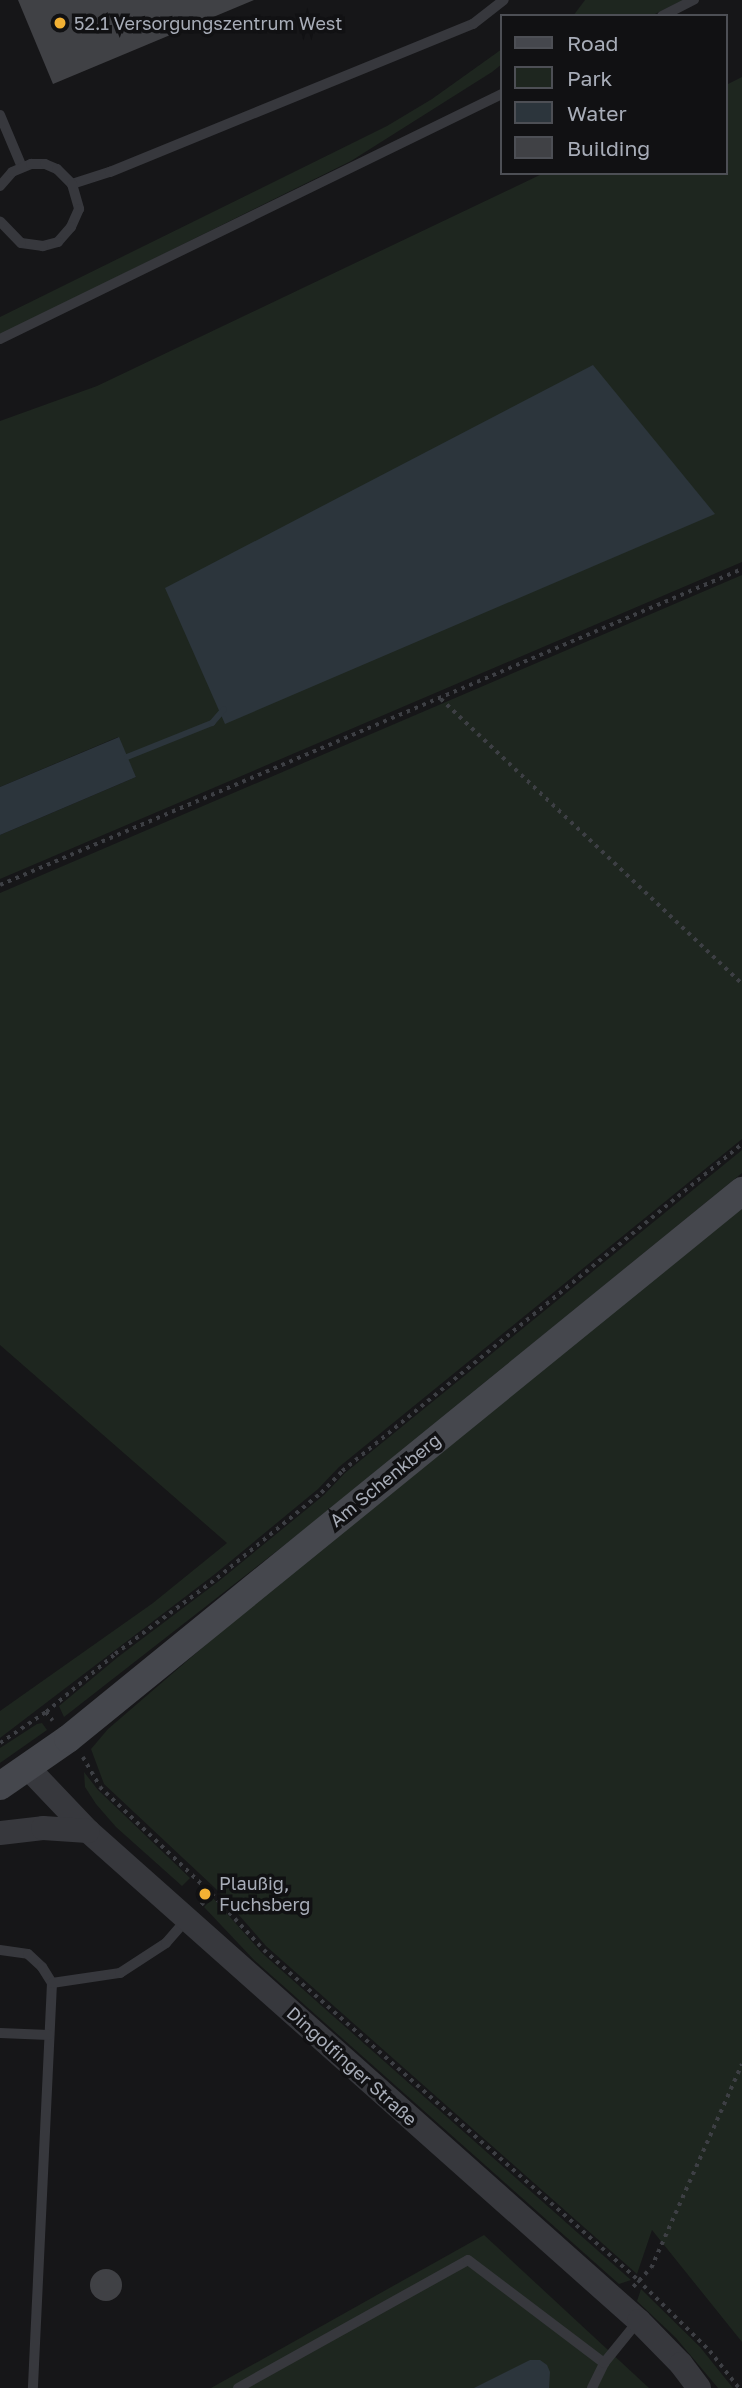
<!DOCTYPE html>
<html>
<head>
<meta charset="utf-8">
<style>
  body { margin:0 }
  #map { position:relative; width:742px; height:2388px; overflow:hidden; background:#161618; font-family:"Golos Text",sans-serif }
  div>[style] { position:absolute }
  .green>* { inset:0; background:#1e261f }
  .water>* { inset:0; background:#2c353c }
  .stream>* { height:6px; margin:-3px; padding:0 3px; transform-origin:3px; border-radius:3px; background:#2c353c }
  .building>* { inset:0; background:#404145 }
  .round { border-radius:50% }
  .path>* { height:3.5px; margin-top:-1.75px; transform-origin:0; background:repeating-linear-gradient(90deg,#3d3f44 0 3.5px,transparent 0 8.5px) }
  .service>* { height:10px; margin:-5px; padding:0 5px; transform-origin:5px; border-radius:5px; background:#37383d }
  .tertiary>* { height:24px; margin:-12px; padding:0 12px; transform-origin:12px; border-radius:12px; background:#37383d }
  .secondary>* { height:28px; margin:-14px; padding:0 14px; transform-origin:14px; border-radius:14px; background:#45474d }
  .dots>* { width:19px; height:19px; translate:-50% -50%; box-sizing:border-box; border:4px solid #111113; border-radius:50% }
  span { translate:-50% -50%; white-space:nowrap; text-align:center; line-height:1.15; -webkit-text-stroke:7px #111113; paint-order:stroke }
  .poi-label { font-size:18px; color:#a8adb8 }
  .left { translate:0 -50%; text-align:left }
  .street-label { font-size:18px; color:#a8adb8 }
  .legend { position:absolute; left:500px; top:14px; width:228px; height:161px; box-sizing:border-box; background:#111113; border:2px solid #4d4f55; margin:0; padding:9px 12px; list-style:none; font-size:21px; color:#a8adb8 }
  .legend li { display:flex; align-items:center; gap:14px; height:35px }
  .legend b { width:35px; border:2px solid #4d4f55 }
</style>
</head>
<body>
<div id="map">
  <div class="green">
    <div style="clip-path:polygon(585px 0,683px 0,651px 16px,573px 16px)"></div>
    <div style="clip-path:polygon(502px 49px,502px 64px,492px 72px,351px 161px,0 335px,0 317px,387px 126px,432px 99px)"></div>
    <div style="clip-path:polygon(742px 77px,742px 562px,0 879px,0 835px,136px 777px,118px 737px,0 787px,0 421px,97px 386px,544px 173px,726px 173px,726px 85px)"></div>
    <div style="clip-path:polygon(742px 575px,742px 1139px,339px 1467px,318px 1489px,215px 1574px,0 1738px,0 1711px,153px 1603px,227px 1543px,0 1345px,0 893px)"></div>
    <div style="clip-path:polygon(742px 1150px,742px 1173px,301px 1532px,64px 1717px,59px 1706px,118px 1657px,219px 1581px,324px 1495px,345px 1473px)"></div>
    <div style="clip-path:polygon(742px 1203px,742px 2342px,652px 2230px,637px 2274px,266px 1946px,216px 1889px,104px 1784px,91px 1749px,108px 1729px,275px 1585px)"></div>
    <div style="clip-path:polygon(42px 1723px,47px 1730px,0 1763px,0 1748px,37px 1724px)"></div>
    <div style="clip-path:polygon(84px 1772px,98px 1790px,190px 1878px,182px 1886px,116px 1827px,96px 1804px,85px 1787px)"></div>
    <div style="clip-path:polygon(213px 1898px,262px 1953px,631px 2280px,619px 2284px,254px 1960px,204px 1907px)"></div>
    <div style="clip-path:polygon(484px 2235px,649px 2388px,211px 2388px)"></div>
    <div style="clip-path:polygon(641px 2289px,700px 2347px,733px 2388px,718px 2388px,676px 2338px,637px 2301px)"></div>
  </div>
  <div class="water">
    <div style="clip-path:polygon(593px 365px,715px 514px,225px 724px,165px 588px)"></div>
    <div style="clip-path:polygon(119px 737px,136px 777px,0 835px,0 787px)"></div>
    <div style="clip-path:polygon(530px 2360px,540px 2360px,547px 2365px,550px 2372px,549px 2388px,474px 2388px)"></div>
  </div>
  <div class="stream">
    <div style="left:127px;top:757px;width:92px;rotate:-21.8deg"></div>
    <div style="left:212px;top:723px;width:18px;rotate:-49deg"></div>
  </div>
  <div class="building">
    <div style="clip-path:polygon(18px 0,254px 0,53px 84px)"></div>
    <div class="round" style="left:90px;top:2269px;width:32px;height:32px"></div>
  </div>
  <div class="path">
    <div style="left:441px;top:699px;width:415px;rotate:43.4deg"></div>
    <div style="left:0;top:885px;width:806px;rotate:-23.07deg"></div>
    <div style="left:46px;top:1712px;width:11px;rotate:52deg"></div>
    <div style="left:0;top:1743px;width:55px;rotate:-34deg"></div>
    <div style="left:46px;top:1712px;width:90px;rotate:-40deg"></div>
    <div style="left:115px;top:1654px;width:127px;rotate:-36.7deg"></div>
    <div style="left:217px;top:1578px;width:134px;rotate:-39.3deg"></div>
    <div style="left:321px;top:1493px;width:30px;rotate:-46deg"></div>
    <div style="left:342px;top:1471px;width:517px;rotate:-39.27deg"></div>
    <div style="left:83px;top:1757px;width:34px;rotate:60deg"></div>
    <div style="left:100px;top:1787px;width:155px;rotate:43.7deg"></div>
    <div style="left:212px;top:1894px;width:76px;rotate:47.1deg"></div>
    <div style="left:264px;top:1950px;width:499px;rotate:41.4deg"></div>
    <div style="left:638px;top:2280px;width:101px;rotate:44.6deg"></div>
    <div style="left:710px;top:2351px;width:47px;rotate:51.9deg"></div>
    <div style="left:201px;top:1905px;width:16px;rotate:-45deg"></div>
    <div style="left:633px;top:2287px;width:26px;rotate:-47deg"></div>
    <div style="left:651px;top:2268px;width:223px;rotate:-66deg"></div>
  </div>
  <div class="service">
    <div style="left:662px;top:16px;width:36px;rotate:-27deg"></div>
    <div style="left:0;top:115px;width:56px;rotate:67.1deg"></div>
    <div style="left:72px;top:184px;width:40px;rotate:-18deg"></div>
    <div style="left:110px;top:172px;width:392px;rotate:-22.2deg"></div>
    <div style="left:473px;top:24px;width:39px;rotate:-38deg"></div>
    <div style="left:0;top:186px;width:18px;rotate:-49deg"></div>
    <div style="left:12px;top:172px;width:21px;rotate:-23deg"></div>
    <div style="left:31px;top:164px;width:14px"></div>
    <div style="left:45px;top:164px;width:13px;rotate:23deg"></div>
    <div style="left:57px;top:169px;width:21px;rotate:45deg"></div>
    <div style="left:72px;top:184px;width:26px;rotate:74deg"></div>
    <div style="left:79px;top:209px;width:20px;rotate:114deg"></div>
    <div style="left:71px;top:227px;width:20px;rotate:131deg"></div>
    <div style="left:58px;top:242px;width:16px;rotate:165deg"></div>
    <div style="left:43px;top:246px;width:22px;rotate:-172deg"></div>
    <div style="left:21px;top:243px;width:30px;rotate:-134deg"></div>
    <div style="left:0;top:339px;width:559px;rotate:-26.01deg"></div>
    <div style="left:0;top:1950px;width:28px;rotate:8deg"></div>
    <div style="left:28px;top:1954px;width:19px;rotate:43deg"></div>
    <div style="left:42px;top:1967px;width:19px;rotate:58deg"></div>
    <div style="left:52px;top:1983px;width:405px;rotate:92.7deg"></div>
    <div style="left:52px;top:1983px;width:69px;rotate:-8.4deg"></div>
    <div style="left:120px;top:1973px;width:55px;rotate:-33.1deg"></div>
    <div style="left:166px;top:1943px;width:32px;rotate:-49deg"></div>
    <div style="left:0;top:2033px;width:49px;rotate:2.3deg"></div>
    <div style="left:238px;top:2388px;width:263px;rotate:-29.1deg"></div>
    <div style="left:468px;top:2260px;width:171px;rotate:37.1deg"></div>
    <div style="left:592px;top:2388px;width:28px;rotate:-64deg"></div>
    <div style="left:604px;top:2363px;width:54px;rotate:-51deg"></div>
  </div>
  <div class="tertiary">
    <div style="left:28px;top:1768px;width:87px;rotate:46.4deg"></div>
    <div style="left:88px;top:1831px;width:737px;rotate:41.65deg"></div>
    <div style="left:639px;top:2321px;width:60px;rotate:45.7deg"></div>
    <div style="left:681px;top:2364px;width:30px;rotate:53deg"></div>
    <div style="left:0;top:1833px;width:43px;rotate:-6.6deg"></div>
    <div style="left:43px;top:1828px;width:45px;rotate:3.8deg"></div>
  </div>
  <div class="secondary">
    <div style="left:0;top:1786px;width:83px;rotate:-34.7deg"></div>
    <div style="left:68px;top:1739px;width:869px;rotate:-39.11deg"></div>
  </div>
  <div class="dots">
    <div style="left:60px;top:23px;background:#f2b134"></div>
    <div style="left:205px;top:1894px;background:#f2b134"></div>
  </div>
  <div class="poi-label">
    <span class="left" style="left:74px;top:23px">52.1 Versorgungszentrum West</span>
    <span class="left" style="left:219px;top:1894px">Plaußig,<br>Fuchsberg</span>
  </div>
  <div class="street-label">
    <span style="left:385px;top:1480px;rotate:-39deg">Am Schenkberg</span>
    <span style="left:352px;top:2066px;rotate:42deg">Dingolfinger Straße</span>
  </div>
  <ul class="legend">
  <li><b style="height:9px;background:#45474d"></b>Road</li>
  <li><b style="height:19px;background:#1e261f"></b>Park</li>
  <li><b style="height:19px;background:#2c353c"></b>Water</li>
  <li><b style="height:19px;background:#404145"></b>Building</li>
  </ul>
</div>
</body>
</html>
